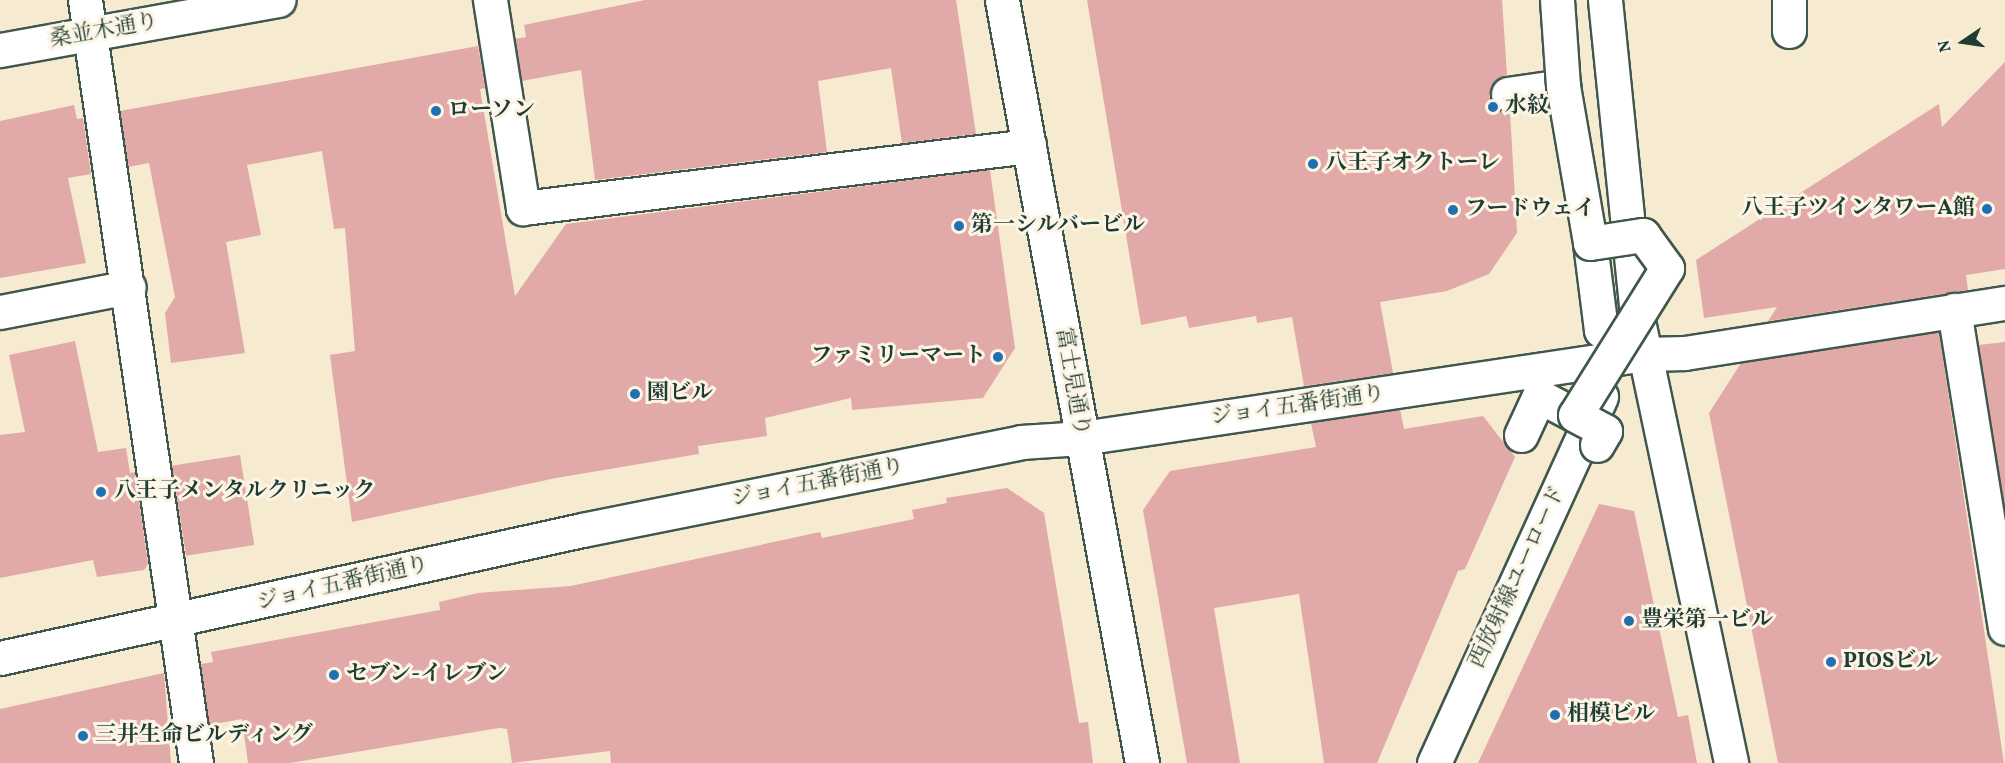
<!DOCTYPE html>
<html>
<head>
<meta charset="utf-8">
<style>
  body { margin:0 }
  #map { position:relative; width:2005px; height:763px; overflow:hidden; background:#f6ead1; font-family:Vollkorn,"Noto Serif JP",serif }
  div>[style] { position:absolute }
  .building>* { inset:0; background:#e1a9a7; transform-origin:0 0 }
  .roads { filter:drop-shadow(2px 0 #3f574c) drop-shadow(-2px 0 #3f574c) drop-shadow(0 2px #3f574c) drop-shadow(0 -2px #3f574c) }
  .pedestrian>* { height:33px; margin:-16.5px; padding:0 16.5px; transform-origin:16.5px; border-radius:16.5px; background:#fff }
  .minor>* { height:33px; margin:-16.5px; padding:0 16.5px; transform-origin:16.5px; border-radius:16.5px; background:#fff }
  .tertiary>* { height:33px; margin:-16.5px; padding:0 16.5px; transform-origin:16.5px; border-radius:16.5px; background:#fff }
  .bridges { filter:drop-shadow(2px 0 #3f574c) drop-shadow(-2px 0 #3f574c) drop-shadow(0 2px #3f574c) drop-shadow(0 -2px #3f574c) }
  .pedestrian-bridge>* { height:33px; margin:-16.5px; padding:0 16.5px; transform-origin:16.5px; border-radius:16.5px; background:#fff }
  .dots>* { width:16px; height:16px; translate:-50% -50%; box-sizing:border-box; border:3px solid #fcf5e5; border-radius:50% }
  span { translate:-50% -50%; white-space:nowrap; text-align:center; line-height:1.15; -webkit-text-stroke:6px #fcf5e5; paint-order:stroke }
  .street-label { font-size:22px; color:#1f3d34 }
  .poi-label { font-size:22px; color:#1f3d34; font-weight:700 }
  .left { translate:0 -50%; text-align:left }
  .right { translate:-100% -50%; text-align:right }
  .north { position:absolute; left:1933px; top:12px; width:60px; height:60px; -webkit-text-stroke:4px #fcf5e5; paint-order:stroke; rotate:257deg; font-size:16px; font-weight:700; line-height:24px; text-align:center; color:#1f3d34 }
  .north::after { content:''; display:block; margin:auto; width:21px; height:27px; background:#1f3d34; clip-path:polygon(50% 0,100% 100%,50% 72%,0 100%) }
</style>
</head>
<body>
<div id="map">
  <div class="building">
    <div style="clip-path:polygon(645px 0,956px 0,976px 134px,902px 143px,891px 68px,818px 81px,827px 152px,595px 180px,581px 70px,522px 81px,515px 39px,526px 37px,524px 25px)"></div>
    <div style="clip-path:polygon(1087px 0,1502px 0,1507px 75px,1496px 80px,1489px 96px,1494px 106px,1510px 112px,1517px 233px,1489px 274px,1447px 291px,1380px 302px,1393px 373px,1304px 386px,1292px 317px,1257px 323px,1256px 316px,1189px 328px,1186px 316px,1141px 325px)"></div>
    <div style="clip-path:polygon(478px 46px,485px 88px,480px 89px,515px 296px,566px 224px,990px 170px,1015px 348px,983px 398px,852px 410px,851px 398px,765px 418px,767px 436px,698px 446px,699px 454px,556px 478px,352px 522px,330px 355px,355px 351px,345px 228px,334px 229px,322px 151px,247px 165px,261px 235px,226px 242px,245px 353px,171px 363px,165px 313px,175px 297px,149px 163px,128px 167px,120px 111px)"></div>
    <div style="clip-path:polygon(2005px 62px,2005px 269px,1966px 275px,1968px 290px,1768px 321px,1777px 307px,1704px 318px,1696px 260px,1939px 104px,1942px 127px)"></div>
    <div style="clip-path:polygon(74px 105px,77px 119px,83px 118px,91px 174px,68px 178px,86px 263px,0 278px,0 121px)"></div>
    <div style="clip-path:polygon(1939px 332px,2004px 763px,1778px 763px,1709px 413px,1741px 363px)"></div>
    <div style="clip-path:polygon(75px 341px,98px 452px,126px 448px,130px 473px,135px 472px,148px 564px,144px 570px,97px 577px,93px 560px,0 578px,0 435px,25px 432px,9px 355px)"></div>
    <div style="clip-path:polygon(2005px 342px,2005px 510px,1979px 345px)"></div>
    <div style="clip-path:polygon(1400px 409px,1404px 429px,1483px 416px,1515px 457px,1465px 569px,1458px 571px,1377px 763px,1324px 763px,1299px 594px,1214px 608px,1240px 763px,1187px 763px,1143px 510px,1170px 471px,1316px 447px,1311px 423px)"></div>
    <div style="left:240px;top:455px;width:91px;height:69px;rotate:81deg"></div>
    <div style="clip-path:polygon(1007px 488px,1044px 513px,1079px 723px,1088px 722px,1093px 763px,611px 763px,610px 751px,512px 763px,507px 729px,499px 728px,290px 763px,248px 763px,242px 719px,209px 725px,201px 664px,213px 662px,211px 652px,440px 610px,439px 602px,478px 593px,571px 586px,820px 532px,822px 538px,914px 519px,912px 510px,947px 503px,946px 498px)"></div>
    <div style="clip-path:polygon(1599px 504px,1634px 511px,1678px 717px,1688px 715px,1697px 763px,1478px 763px)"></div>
    <div style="clip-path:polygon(164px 673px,171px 763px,0 763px,0 709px)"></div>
  </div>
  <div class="roads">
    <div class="pedestrian">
      <div style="left:1789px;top:0;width:31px;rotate:90deg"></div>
      <div style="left:1508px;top:94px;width:56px;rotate:-8.3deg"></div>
      <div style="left:1590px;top:243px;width:88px;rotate:82.8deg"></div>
      <div style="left:1601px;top:330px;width:24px;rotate:35deg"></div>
      <div style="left:1521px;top:435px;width:43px;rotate:-65.2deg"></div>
      <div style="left:1539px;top:396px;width:41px;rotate:27.8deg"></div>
      <div style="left:1434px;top:763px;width:403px;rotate:-65.5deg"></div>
    </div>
    <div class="minor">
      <div style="left:85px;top:0;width:771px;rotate:81.72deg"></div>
      <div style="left:490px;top:0;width:211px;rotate:81deg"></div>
      <div style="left:523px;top:208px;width:510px;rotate:-6.99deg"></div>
      <div style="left:1605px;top:0;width:318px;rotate:84.2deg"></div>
      <div style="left:1637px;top:316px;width:457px;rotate:78.1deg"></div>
      <div style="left:1954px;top:310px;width:322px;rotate:80.9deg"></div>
      <div style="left:0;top:312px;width:131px;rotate:-11deg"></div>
      <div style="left:0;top:658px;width:596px;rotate:-12.4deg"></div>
      <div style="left:582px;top:530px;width:448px;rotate:-11.3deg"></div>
      <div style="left:1021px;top:442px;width:61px;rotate:-3.8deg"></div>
      <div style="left:1082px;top:438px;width:569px;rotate:-8.49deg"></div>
      <div style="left:1645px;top:354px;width:40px;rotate:-1.4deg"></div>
      <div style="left:1685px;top:353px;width:324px;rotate:-8.9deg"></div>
    </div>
    <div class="tertiary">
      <div style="left:1002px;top:0;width:776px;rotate:79.6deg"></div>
      <div style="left:0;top:50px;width:283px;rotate:-10.2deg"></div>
    </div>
  </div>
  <div class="bridges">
    <div class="pedestrian-bridge">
      <div style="left:1557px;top:0;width:86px;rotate:86deg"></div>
      <div style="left:1563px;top:86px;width:159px;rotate:80.2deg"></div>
      <div style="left:1590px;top:243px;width:54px;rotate:-8.6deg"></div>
      <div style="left:1643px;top:235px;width:41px;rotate:54deg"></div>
      <div style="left:1667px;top:268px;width:173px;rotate:122deg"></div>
      <div style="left:1575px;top:415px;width:34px;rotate:28deg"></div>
      <div style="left:1605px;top:431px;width:16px;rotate:120deg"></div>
    </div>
  </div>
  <div class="dots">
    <div style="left:1493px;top:107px;background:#1f6fb2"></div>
    <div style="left:436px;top:111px;background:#1f6fb2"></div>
    <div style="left:1313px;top:164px;background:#1f6fb2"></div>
    <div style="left:1987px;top:209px;background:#1f6fb2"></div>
    <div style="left:1453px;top:210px;background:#1f6fb2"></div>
    <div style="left:959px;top:226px;background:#1f6fb2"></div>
    <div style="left:998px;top:357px;background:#1f6fb2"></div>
    <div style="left:635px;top:394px;background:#1f6fb2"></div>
    <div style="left:101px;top:492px;background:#1f6fb2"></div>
    <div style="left:1629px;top:621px;background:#1f6fb2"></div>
    <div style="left:1831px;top:662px;background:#1f6fb2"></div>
    <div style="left:334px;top:675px;background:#1f6fb2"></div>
    <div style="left:1555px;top:715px;background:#1f6fb2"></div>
    <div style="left:83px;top:736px;background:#1f6fb2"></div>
  </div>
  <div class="street-label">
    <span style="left:104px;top:31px;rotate:-10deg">桑並木通り</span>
    <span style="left:1072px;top:382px;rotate:80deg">富士見通り</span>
    <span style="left:1298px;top:406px;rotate:-8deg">ジョイ五番街通り</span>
    <span style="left:818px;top:483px;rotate:-11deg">ジョイ五番街通り</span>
    <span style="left:1518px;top:577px;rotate:-65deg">西放射線ユーロード</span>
    <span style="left:343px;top:584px;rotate:-13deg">ジョイ五番街通り</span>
  </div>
  <div class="poi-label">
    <span class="left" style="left:1505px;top:107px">水紋</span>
    <span class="left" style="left:448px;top:111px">ローソン</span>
    <span class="left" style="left:1325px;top:164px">八王子オクトーレ</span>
    <span class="right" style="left:1975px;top:209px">八王子ツインタワーA館</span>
    <span class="left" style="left:1465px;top:210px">フードウェイ</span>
    <span class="left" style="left:971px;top:226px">第一シルバービル</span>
    <span class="right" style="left:986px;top:357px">ファミリーマート</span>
    <span class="left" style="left:647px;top:394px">園ビル</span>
    <span class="left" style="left:114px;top:492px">八王子メンタルクリニック</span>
    <span class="left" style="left:1641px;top:621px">豊栄第一ビル</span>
    <span class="left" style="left:1843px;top:662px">PIOSビル</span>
    <span class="left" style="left:346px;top:675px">セブン-イレブン</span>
    <span class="left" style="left:1567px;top:715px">相模ビル</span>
    <span class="left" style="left:95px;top:736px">三井生命ビルディング</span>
  </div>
  <div class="north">N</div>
</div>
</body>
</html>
